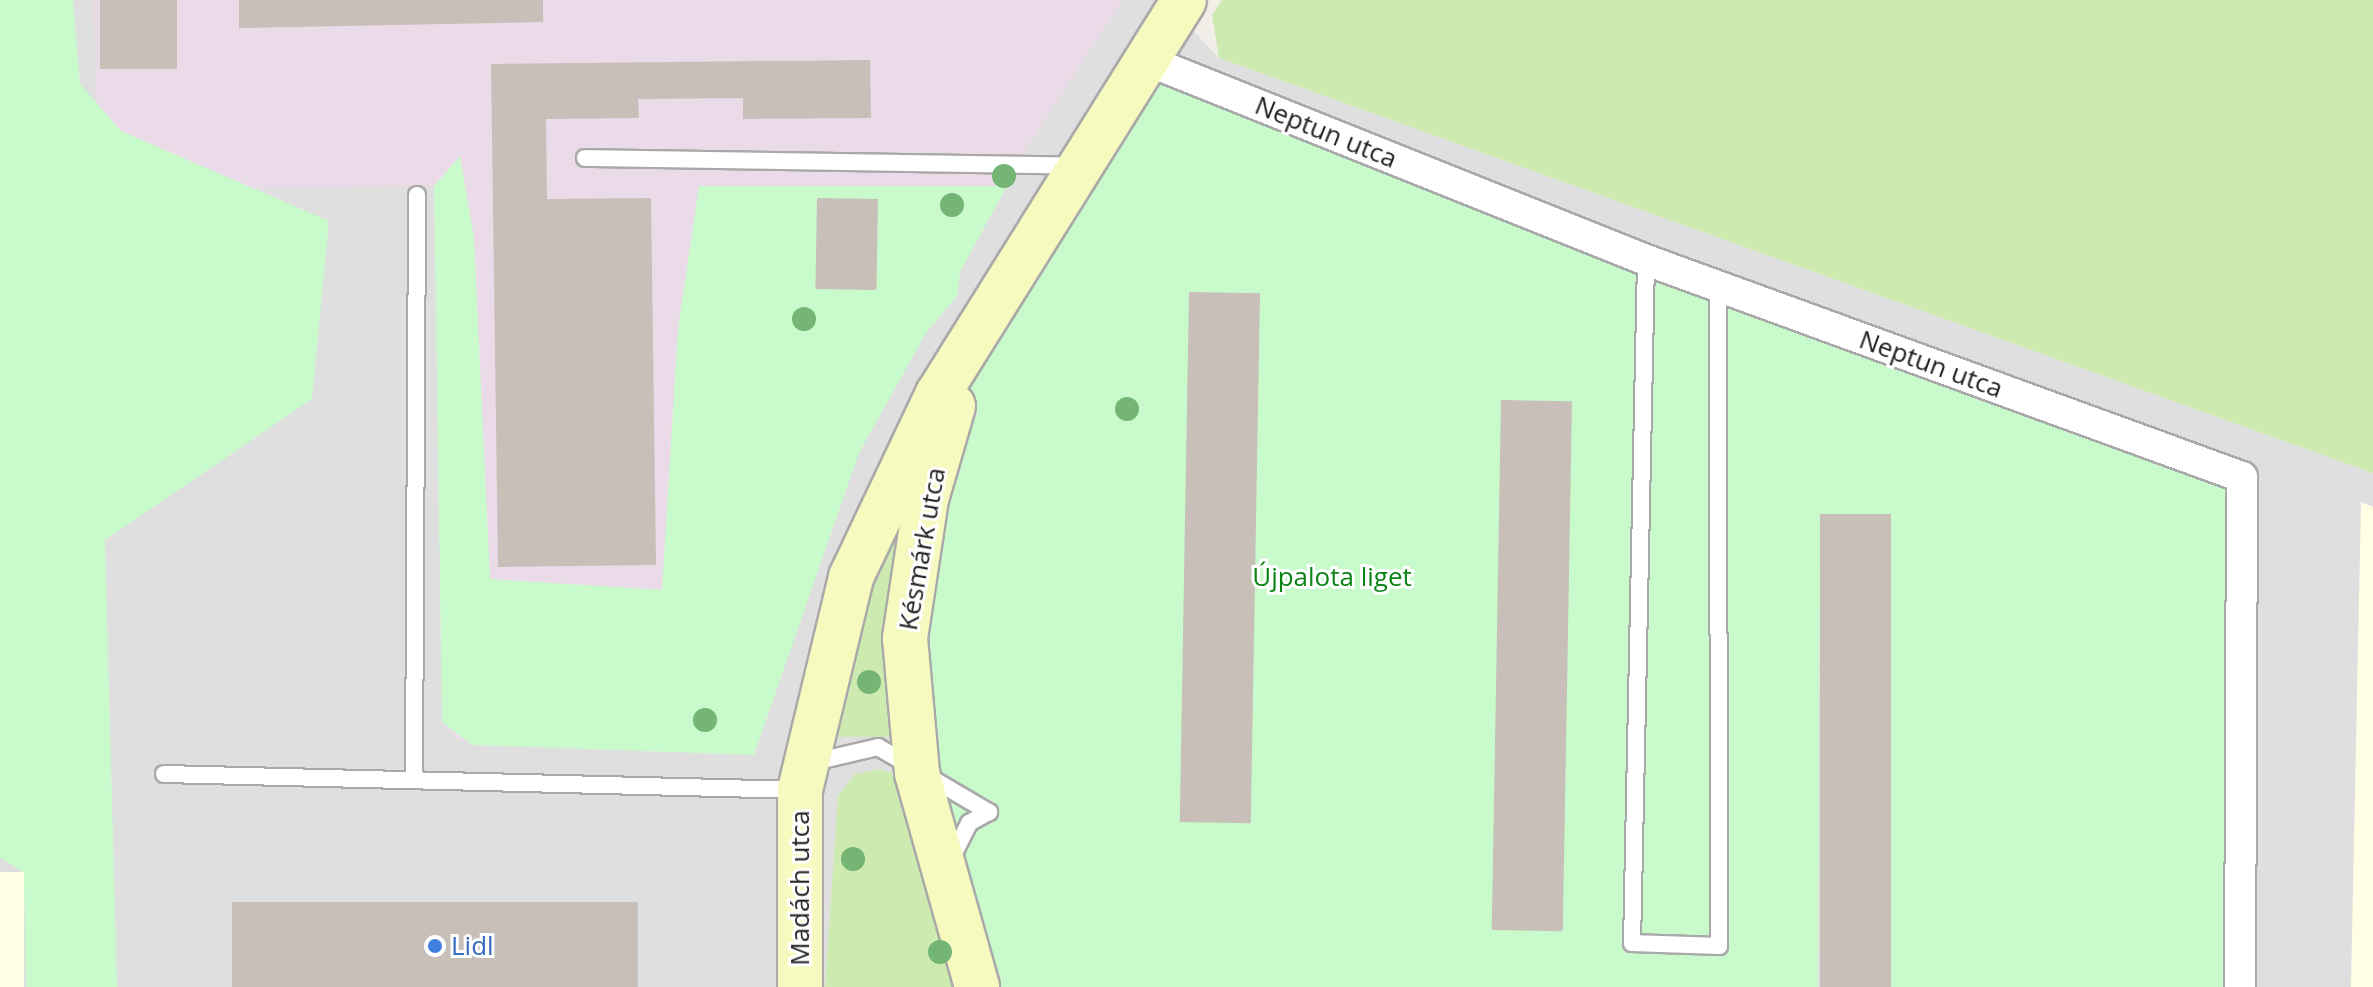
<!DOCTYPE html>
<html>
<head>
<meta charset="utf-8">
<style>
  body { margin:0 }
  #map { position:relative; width:2373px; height:987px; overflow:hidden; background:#f2efe9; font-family:"Open Sans",sans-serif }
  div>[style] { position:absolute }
  .residential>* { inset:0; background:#e0dfdf }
  .industrial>* { inset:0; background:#ebdbe8 }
  .education>* { inset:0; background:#ffffe5; transform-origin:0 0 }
  .grass>* { inset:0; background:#cdebb0 }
  .park>* { inset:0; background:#c8facc }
  .building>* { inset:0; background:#c7bfb8; transform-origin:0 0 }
  .roads { filter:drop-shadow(2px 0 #a9a9a9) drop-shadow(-2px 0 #a9a9a9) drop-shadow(0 2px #a9a9a9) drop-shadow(0 -2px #a9a9a9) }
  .lane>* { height:16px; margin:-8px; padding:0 8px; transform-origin:8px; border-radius:8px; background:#fff }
  .street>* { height:30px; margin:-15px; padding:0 15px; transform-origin:15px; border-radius:15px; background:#fff }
  .secondary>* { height:44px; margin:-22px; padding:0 22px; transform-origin:22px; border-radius:22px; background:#f7fabf }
  .trees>* { width:24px; height:24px; margin:-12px; border-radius:50%; background:#74b475 }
  .dots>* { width:22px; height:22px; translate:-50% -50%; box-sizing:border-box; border:4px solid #fff; border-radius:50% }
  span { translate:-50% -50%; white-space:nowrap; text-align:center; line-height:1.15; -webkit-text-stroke:6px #fff; paint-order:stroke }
  .street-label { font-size:26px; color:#222 }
  .park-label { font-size:26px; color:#0c8416 }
  .shop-label { font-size:26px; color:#366cbe }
  .left { translate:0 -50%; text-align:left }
</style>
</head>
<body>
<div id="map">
  <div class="residential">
    <div style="clip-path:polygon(0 0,1164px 0,1219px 58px,2373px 473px,2373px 987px,0 987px)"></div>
  </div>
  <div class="industrial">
    <div style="clip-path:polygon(94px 0,1123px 0,987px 208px,852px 443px,754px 755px,472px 745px,456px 738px,442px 722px,434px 186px,98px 189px)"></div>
  </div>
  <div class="education">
    <div style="clip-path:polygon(2361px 502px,2373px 507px,2373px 987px,2351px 987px)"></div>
    <div style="left:0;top:872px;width:24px;height:115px"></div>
  </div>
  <div class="grass">
    <div style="clip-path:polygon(1222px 0,2373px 0,2373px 473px,1219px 58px,1212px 15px)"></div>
    <div style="clip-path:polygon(898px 519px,904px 520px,883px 641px,892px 737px,834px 737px,874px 566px)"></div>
    <div style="clip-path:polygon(880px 769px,895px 774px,960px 987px,825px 987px,838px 796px,855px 774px)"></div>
  </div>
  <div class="park">
    <div style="clip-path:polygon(0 0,73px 0,80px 84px,121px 131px,329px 221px,312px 399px,105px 540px,117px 987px,26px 987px,24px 873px,0 857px)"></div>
    <div style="clip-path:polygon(1146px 60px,2242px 477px,2240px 987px,1890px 987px,1891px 514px,1820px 514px,1818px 987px,977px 987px,905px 638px,952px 409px)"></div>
    <div style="clip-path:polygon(460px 156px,474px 238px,490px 579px,662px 590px,678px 329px,699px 186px,1007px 186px,960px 272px,957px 296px,926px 333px,859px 453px,754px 755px,472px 745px,442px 722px,434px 186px)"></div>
  </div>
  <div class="building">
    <div style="left:100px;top:0;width:77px;height:69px"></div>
    <div style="clip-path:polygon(239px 0,543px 0,543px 22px,239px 28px)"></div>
    <div style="clip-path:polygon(870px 60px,871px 118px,743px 119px,743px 98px,638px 99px,639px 118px,546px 119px,547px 199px,651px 198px,656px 565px,498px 567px,491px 64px)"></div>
    <div style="left:817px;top:198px;width:61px;height:91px;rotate:1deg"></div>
    <div style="left:1189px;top:292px;width:71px;height:530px;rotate:1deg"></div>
    <div style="left:1501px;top:400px;width:71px;height:530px;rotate:1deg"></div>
    <div style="left:1820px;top:514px;width:71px;height:473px"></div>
    <div style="left:232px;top:902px;width:406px;height:85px"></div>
  </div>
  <div class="roads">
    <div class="lane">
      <div style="left:585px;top:158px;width:490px;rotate:0.9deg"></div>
      <div style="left:1646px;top:260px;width:683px;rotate:91.17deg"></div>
      <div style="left:1632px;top:943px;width:87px;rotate:2deg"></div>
      <div style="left:1719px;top:946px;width:660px;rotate:-90.09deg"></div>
      <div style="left:814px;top:762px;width:66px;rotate:-13.2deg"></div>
      <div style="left:878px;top:747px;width:129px;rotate:30.4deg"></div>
      <div style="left:164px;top:774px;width:635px;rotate:1.44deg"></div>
      <div style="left:414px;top:777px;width:582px;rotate:-89.7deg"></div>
      <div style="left:953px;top:855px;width:36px;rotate:-63deg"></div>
      <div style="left:969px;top:823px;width:23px;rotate:-29deg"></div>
    </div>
    <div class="street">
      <div style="left:1146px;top:60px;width:539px;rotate:21.8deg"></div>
      <div style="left:1646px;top:260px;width:634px;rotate:20.01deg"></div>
      <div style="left:2242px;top:477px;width:510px;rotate:90.22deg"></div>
    </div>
    <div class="secondary">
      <div style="left:953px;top:406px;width:97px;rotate:106.2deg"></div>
      <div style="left:926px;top:499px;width:141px;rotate:98.6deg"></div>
      <div style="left:905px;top:638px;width:136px;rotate:84.9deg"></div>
      <div style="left:917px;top:773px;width:222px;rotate:74.3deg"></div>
      <div style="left:800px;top:987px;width:197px;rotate:-90deg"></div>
      <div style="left:800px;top:790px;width:219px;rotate:-76.5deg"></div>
      <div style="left:851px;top:577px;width:203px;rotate:-64.6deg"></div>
      <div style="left:938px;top:394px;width:464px;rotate:-58deg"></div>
    </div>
  </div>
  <div class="trees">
    <div style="left:1004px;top:176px"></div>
    <div style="left:952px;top:205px"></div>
    <div style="left:804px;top:319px"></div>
    <div style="left:1127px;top:409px"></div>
    <div style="left:869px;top:682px"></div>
    <div style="left:705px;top:720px"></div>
    <div style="left:853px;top:859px"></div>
    <div style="left:940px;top:952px"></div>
  </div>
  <div class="dots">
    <div style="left:435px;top:946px;background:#3f7fe0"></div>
  </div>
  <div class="street-label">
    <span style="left:1326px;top:132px;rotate:22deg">Neptun utca</span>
    <span style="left:1931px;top:364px;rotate:20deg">Neptun utca</span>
    <span style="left:922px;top:549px;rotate:-80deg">Késmárk utca</span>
    <span style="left:800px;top:888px;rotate:-90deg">Madách utca</span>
  </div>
  <div class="park-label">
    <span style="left:1332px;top:577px">Újpalota liget</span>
  </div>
  <div class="shop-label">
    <span class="left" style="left:451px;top:946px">Lidl</span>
  </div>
</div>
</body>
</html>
